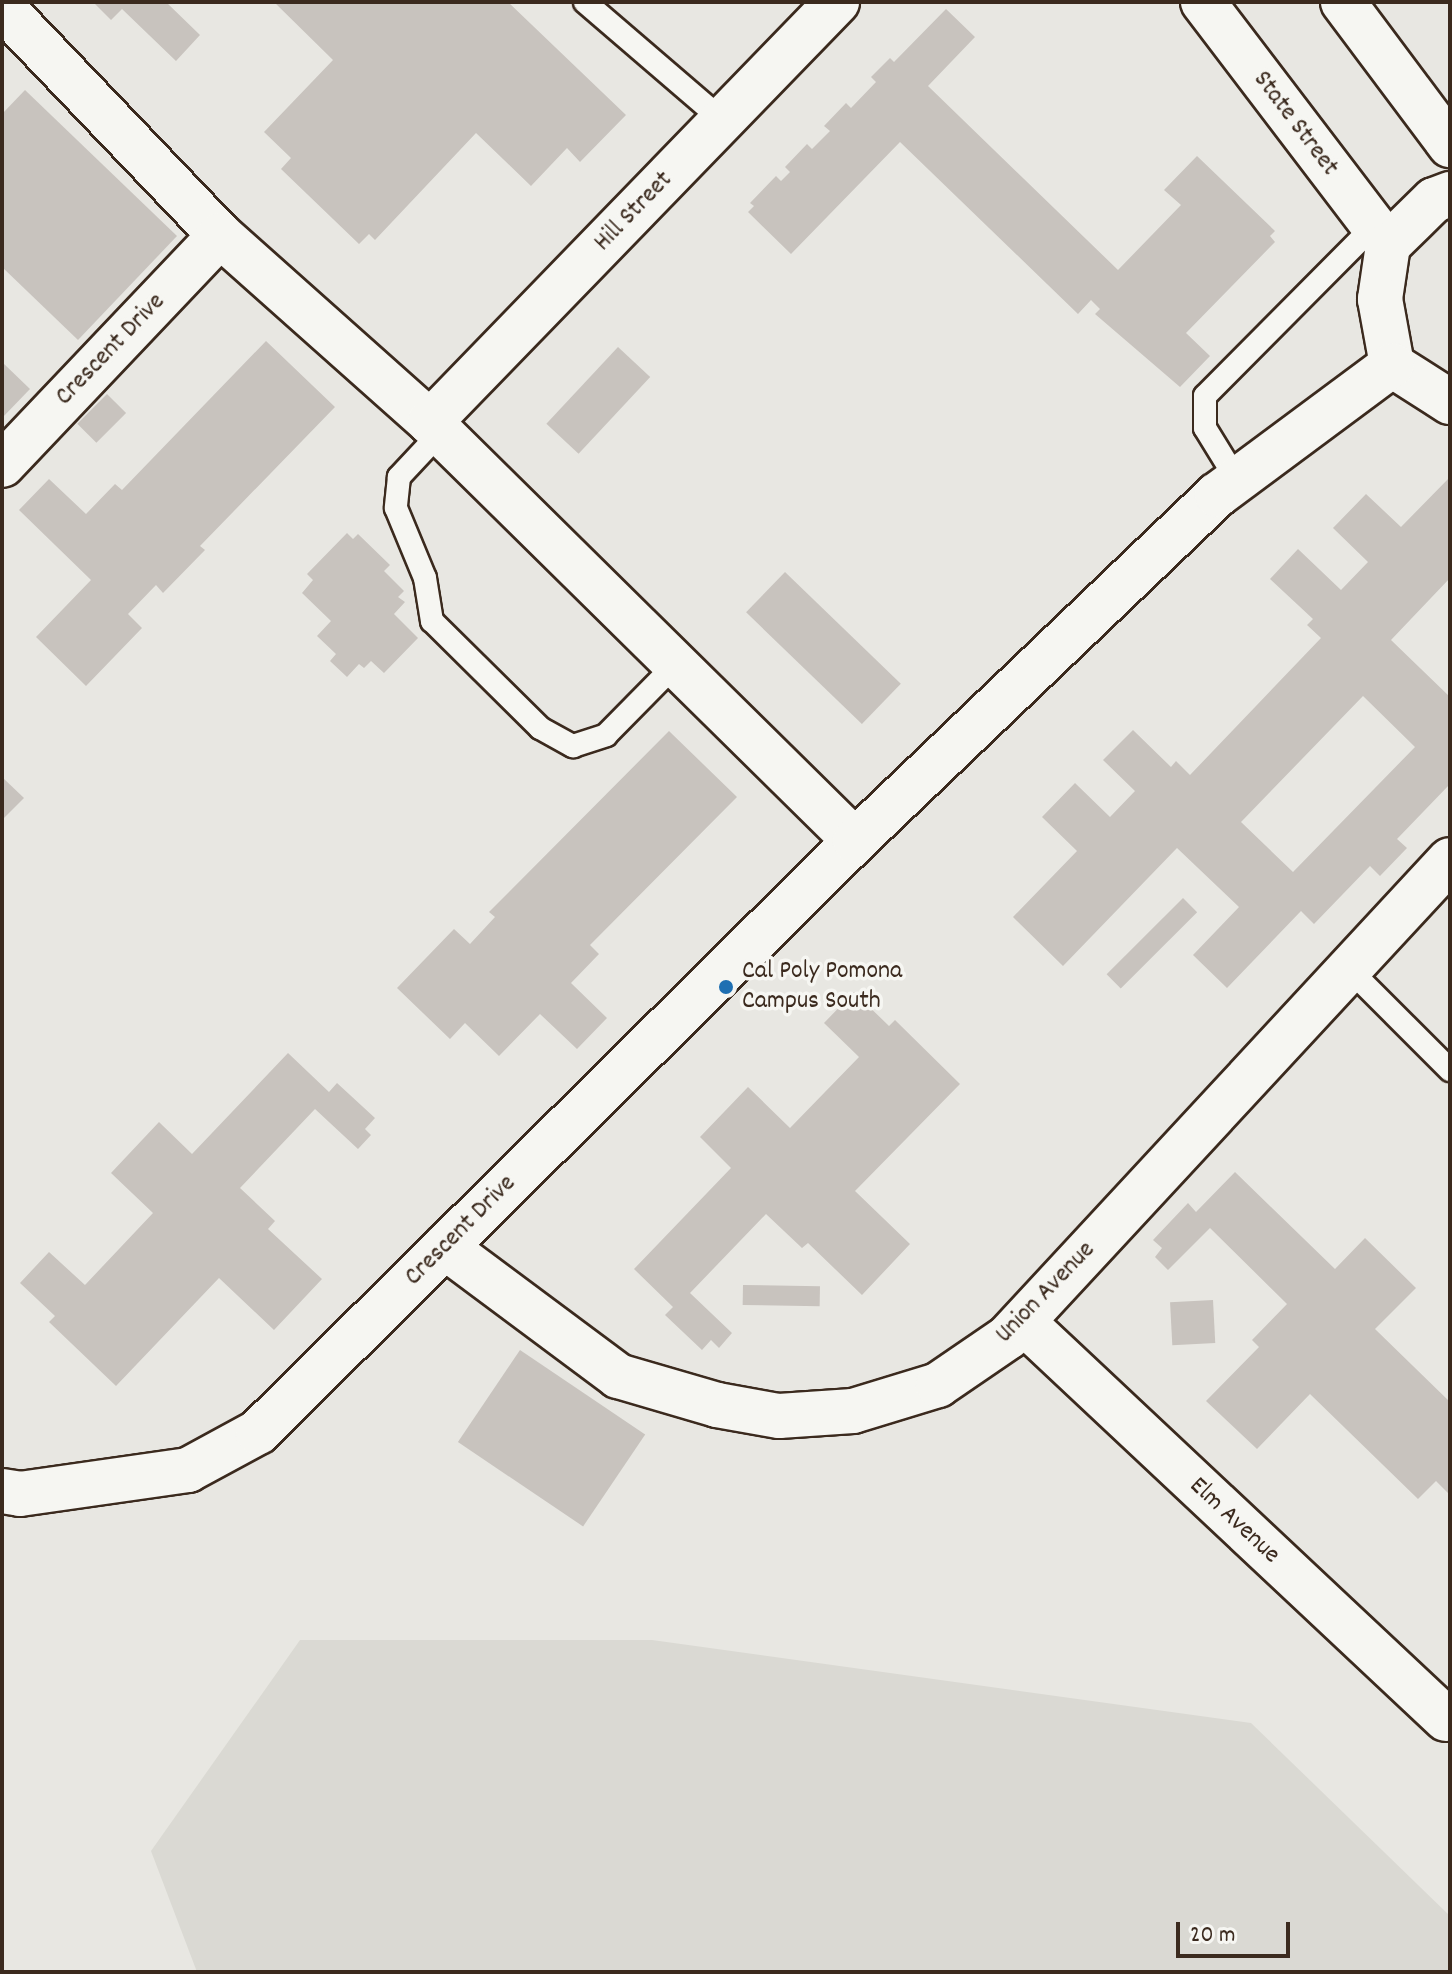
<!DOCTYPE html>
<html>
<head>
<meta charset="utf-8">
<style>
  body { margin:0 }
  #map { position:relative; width:1452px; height:1974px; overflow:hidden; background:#f6f6f2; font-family:Dekko,sans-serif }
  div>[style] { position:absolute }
  .built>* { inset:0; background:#e8e7e2; transform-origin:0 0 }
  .green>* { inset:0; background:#dad9d3 }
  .building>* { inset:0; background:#c8c3be; transform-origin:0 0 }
  .roads { filter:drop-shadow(2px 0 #3b2a1e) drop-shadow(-2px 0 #3b2a1e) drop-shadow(0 2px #3b2a1e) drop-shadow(0 -2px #3b2a1e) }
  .service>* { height:22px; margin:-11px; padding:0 11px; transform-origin:11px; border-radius:11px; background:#f6f6f2 }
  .minor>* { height:44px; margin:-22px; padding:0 22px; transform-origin:22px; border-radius:22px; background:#f6f6f2 }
  .dots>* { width:22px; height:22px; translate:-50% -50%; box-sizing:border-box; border:4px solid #f6f6f2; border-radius:50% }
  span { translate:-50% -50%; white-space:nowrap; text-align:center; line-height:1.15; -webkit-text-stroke:7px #f6f6f2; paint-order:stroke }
  .street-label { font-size:26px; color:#3b2a1e }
  .poi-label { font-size:26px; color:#3b2a1e }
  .left { translate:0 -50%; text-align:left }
  .frame { position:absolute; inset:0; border:4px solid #3b2a1e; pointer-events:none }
  .scale { position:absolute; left:1176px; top:1922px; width:114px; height:36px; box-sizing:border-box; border:4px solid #3b2a1e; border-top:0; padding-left:10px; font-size:24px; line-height:28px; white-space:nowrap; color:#3b2a1e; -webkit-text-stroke:6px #f6f6f2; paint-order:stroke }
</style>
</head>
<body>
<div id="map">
  <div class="built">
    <div style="left:2px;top:2px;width:1448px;height:1970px"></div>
  </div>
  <div class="green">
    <div style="clip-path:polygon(300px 1640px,652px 1640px,1251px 1723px,1450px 1916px,1450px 1972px,197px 1972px,151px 1851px)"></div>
  </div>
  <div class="building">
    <div style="clip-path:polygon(93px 2px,166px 2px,200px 35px,176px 61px,122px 9px,111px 20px)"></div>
    <div style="clip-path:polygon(274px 2px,508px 2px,626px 115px,580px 162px,567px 148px,531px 186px,476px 133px,375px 240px,369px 234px,359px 244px,281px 169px,291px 158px,264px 132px,333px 60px)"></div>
    <div style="clip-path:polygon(946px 9px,975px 37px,928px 86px,1118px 270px,1181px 205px,1164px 190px,1197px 156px,1275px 231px,1270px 236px,1275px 242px,1186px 333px,1210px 356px,1180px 387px,1095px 314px,1100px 309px,1091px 300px,1078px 314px,900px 142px,791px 254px,748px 212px,754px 206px,750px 203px,776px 176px,781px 181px,790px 172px,785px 167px,807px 144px,812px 149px,830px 131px,824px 126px,846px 103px,851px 108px,876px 82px,871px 77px,890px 58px,894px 62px)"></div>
    <div style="clip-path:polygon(25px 90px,177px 236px,78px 340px,2px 267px,2px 114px)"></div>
    <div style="clip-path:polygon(266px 341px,335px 407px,200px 546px,205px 550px,163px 593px,156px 585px,128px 614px,142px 628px,86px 686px,36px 637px,91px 580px,19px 510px,49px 479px,86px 514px,115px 484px,122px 490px)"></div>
    <div style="left:618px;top:347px;width:44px;height:105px;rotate:43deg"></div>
    <div style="clip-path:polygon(2px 362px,30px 389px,2px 418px)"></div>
    <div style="left:107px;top:394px;width:27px;height:42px;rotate:45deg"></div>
    <div style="clip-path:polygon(evenodd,1450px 477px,1450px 578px,1391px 640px,1450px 697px,1450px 784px,1397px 839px,1407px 848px,1380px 876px,1370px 866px,1314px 924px,1301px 911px,1227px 988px,1193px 955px,1239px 907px,1177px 848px,1063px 966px,1013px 917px,1077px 851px,1042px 817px,1075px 783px,1110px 817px,1135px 791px,1103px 760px,1133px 730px,1171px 767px,1176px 761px,1190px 775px,1321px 638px,1307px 625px,1313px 619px,1270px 579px,1298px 549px,1341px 590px,1368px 562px,1333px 528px,1366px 494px,1401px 527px,1450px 477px,1363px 696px,1415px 747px,1293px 872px,1241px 822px,1363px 696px)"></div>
    <div style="clip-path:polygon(347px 533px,353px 539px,358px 534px,390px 565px,384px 571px,404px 591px,398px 597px,405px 602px,394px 614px,418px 638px,384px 673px,371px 661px,364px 668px,359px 664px,347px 677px,330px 661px,336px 654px,317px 636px,331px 621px,302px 593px,313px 580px,307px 574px)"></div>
    <div style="left:785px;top:572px;width:161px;height:56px;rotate:44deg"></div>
    <div style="clip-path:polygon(669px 731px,737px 797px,590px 945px,599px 954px,571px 983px,607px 1018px,577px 1049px,540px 1014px,499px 1056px,465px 1023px,450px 1039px,397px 988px,454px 929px,470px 944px,495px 917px,489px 912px)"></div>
    <div style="clip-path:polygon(2px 777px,24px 798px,2px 820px)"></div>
    <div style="left:1183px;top:898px;width:20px;height:108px;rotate:45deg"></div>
    <div style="clip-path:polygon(854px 992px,889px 1026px,895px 1020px,960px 1084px,855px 1191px,910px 1244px,862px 1295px,808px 1243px,802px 1248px,766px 1214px,690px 1293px,732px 1333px,719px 1348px,711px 1340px,702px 1350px,665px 1315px,673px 1307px,634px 1269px,731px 1168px,700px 1137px,748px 1087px,790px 1128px,859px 1057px,824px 1023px)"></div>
    <div style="clip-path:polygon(288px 1053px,329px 1092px,337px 1083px,375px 1118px,365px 1129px,371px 1135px,358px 1149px,315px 1109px,240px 1188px,275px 1221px,268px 1229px,322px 1279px,274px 1330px,219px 1278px,116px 1386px,49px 1322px,55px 1316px,20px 1283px,49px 1252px,85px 1285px,153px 1213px,111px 1173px,159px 1122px,192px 1154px)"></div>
    <div style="clip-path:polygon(1235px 1172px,1335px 1269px,1365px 1238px,1416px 1288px,1375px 1329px,1450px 1402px,1450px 1495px,1436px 1481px,1418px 1499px,1310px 1394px,1257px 1449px,1206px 1401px,1259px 1347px,1252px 1340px,1287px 1304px,1210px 1228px,1168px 1270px,1155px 1257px,1162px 1248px,1153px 1240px,1188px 1203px,1196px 1212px)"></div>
    <div style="left:743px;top:1285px;width:77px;height:20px;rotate:1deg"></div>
    <div style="left:1213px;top:1300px;width:43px;height:43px;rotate:87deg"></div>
    <div style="left:520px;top:1350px;width:151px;height:111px;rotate:34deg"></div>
  </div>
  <div class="roads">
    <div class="service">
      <div style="left:585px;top:2px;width:181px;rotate:40.7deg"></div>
      <div style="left:441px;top:432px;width:62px;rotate:133deg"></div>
      <div style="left:399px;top:477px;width:31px;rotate:96deg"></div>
      <div style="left:396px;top:508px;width:76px;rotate:67.5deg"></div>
      <div style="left:425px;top:578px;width:44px;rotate:80.8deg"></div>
      <div style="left:432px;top:621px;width:152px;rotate:44.7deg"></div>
      <div style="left:540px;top:728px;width:38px;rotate:29deg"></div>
      <div style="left:573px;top:746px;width:35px;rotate:-18deg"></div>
      <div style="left:606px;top:735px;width:100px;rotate:-45.4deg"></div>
      <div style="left:1237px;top:480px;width:61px;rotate:-121.6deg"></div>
      <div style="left:1205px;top:428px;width:32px;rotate:-90deg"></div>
      <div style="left:1205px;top:396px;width:240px;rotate:-45.2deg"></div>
      <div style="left:1349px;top:969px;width:143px;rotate:45deg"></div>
    </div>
    <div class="minor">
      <div style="left:1203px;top:2px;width:305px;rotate:52.7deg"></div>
      <div style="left:1343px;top:2px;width:179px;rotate:53.2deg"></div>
      <div style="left:2px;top:7px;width:315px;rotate:46.3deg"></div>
      <div style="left:220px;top:235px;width:281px;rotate:41.7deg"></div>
      <div style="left:430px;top:422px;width:597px;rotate:44.59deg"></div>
      <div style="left:1450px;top:194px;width:17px;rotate:159deg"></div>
      <div style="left:1434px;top:200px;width:64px;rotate:135.6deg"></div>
      <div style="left:1388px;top:245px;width:55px;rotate:98.4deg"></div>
      <div style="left:1380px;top:299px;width:67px;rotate:79.7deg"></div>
      <div style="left:1392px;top:365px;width:69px;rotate:32.5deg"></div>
      <div style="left:430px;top:422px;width:585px;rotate:-45.9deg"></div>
      <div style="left:2px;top:465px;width:317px;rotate:-46.5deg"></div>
      <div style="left:445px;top:1247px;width:216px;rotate:36.7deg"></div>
      <div style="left:618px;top:1376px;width:103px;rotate:16.3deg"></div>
      <div style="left:717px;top:1405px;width:63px;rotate:10.1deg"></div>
      <div style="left:779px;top:1416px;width:74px;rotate:-3.9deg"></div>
      <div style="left:853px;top:1411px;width:89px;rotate:-17deg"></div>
      <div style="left:938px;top:1385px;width:85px;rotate:-34.4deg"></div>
      <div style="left:1008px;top:1337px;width:650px;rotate:-47.18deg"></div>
      <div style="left:1023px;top:1322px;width:580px;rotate:43.18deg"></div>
      <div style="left:2px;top:1491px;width:18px;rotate:9deg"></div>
      <div style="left:20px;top:1494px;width:170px;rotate:-8.1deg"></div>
      <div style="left:188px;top:1470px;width:80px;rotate:-28.5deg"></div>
      <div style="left:258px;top:1432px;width:840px;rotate:-44.71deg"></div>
      <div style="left:855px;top:841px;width:501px;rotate:-43.71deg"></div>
      <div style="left:1217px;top:495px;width:218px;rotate:-36.6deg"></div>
    </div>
  </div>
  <div class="dots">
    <div style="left:726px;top:987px;background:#1f6fb2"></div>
  </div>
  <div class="street-label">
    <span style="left:1295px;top:124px;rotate:53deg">State Street</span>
    <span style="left:634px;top:212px;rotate:-46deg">Hill Street</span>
    <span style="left:111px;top:350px;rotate:-46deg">Crescent Drive</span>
    <span style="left:461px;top:1231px;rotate:-45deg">Crescent Drive</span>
    <span style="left:1046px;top:1293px;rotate:-46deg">Union Avenue</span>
    <span style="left:1234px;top:1521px;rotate:43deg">Elm Avenue</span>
  </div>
  <div class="poi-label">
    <span class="left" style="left:742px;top:987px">Cal Poly Pomona<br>Campus South</span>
  </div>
  <div class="frame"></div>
  <div class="scale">20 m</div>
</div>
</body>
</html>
